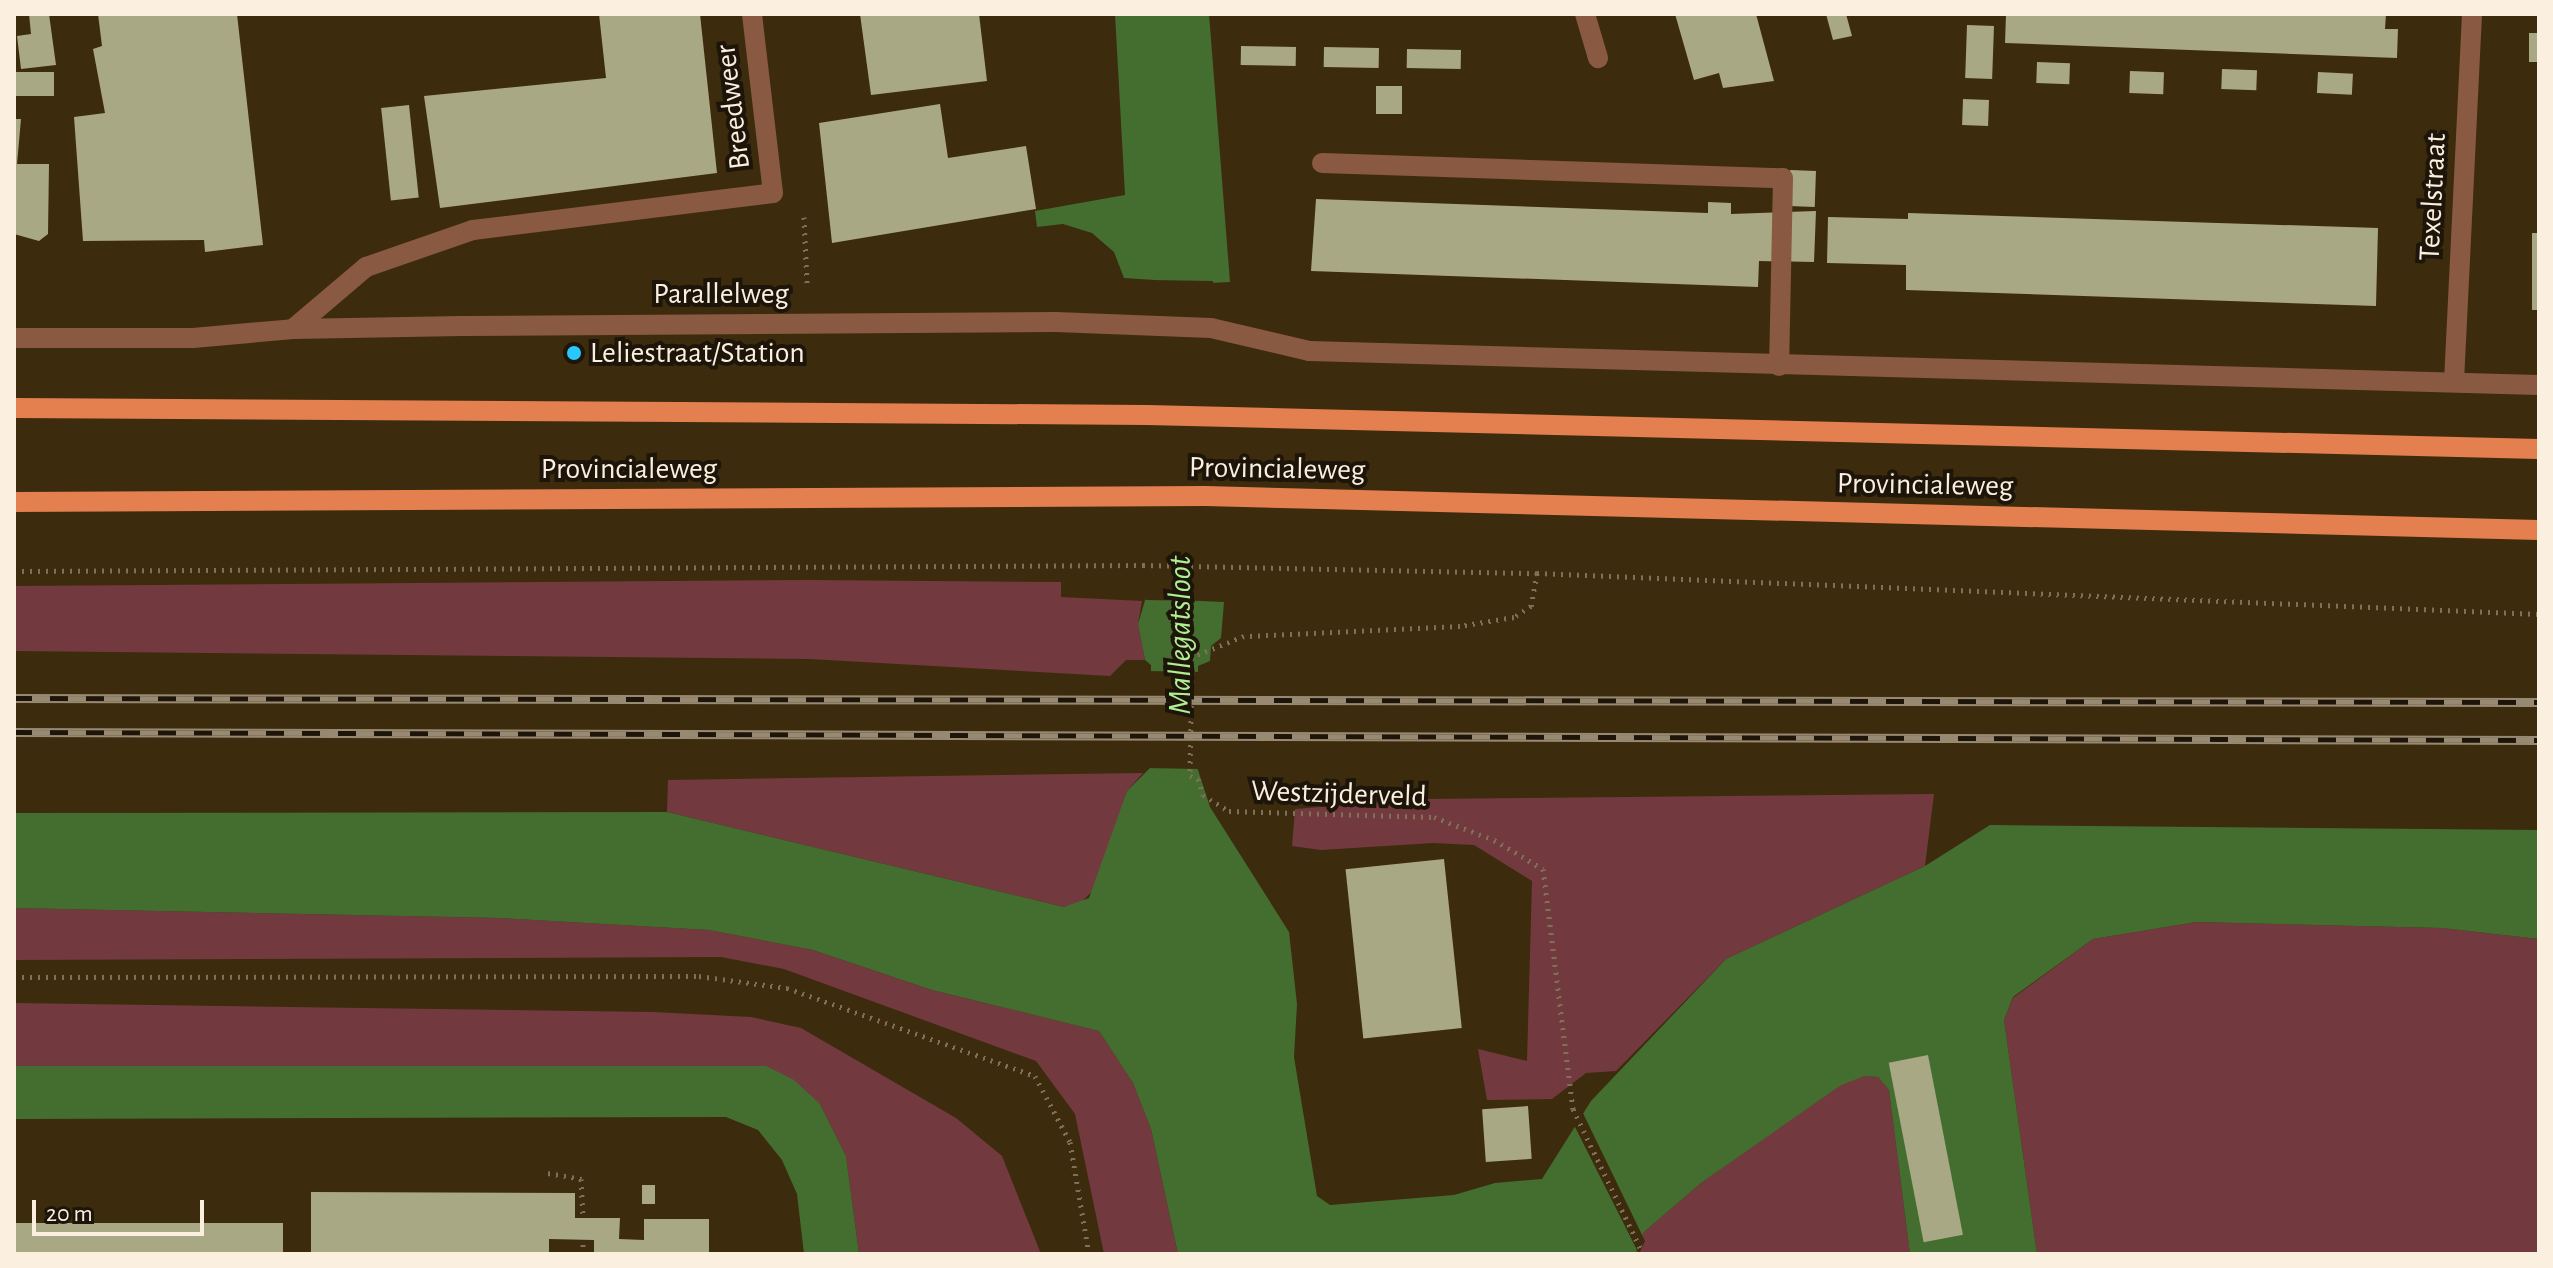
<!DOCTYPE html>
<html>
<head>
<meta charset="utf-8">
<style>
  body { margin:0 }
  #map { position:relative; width:2553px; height:1268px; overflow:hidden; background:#3d2b0e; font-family:"Alegreya Sans",sans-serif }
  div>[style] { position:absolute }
  .green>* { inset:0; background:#723a3f }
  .water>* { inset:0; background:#446e2f }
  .pier>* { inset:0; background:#3d2b0e; transform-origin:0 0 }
  .building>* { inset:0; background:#a9a884; transform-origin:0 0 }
  .path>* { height:5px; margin-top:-2.5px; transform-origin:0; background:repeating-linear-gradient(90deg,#807058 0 2px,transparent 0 8px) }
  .minor>* { height:20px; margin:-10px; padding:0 10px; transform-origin:10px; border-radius:10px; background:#8a5942 }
  .major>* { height:20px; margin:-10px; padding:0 10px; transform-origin:10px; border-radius:10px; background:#e47f4f }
  .rail>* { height:9px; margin-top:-4.5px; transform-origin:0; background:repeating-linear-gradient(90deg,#1d1509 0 18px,#988972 0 36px); box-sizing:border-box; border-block:2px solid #988972 }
  .dots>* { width:22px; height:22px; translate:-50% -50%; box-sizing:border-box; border:4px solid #1d1509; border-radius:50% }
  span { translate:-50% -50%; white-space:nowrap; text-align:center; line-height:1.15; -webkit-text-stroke:8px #1d1509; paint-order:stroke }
  .street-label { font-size:30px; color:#fbefdf }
  .poi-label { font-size:30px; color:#fbefdf }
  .left { translate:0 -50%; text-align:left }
  .water-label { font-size:32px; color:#b0ee94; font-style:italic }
  .frame { position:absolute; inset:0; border:16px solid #fbefdf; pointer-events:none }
  .scale { position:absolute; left:32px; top:1200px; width:172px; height:36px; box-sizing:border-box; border:4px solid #fbefdf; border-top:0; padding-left:10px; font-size:24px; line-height:28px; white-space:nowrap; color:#fbefdf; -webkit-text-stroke:6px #1d1509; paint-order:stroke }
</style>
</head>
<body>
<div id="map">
  <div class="green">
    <div style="clip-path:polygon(808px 580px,1061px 582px,1061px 597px,1142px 601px,1138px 624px,1145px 660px,1126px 660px,1110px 676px,809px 659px,14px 651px,14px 586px)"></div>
    <div style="clip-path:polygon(1143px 773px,1127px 791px,1096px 888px,1078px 905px,1064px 907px,667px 812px,668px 780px)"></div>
    <div style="clip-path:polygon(1934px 794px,1925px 866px,1726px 959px,1616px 1071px,1586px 1073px,1552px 1099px,1487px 1100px,1478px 1049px,1527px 1061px,1532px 881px,1474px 845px,1433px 843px,1321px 850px,1292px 846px,1295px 809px,1421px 799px)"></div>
    <div style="clip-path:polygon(14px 908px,500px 918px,709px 930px,813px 950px,932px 990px,1099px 1031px,1133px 1083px,1151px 1129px,1178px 1254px,1104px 1254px,1075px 1114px,1036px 1061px,784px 969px,721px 957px,14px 960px)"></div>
    <div style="clip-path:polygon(2196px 922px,2442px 928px,2539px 939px,2539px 1254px,2037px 1254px,2004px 1020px,2013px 998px,2093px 939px)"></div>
    <div style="clip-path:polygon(14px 1003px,653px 1012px,751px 1017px,801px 1028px,956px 1118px,1002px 1156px,1041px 1254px,859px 1254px,846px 1156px,820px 1104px,14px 1066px)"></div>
    <div style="clip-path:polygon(1865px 1076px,1878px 1077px,1889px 1090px,1910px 1254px,1635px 1254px,1644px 1232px,1701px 1183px,1841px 1084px)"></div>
  </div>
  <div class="water">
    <div style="clip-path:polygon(1115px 14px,1209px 14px,1230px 282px,1210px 283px,1201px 601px,1224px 602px,1221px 638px,1211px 646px,1210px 661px,1198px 666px,1198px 770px,1210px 807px,1289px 932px,1297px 1004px,1294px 1057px,1317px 1196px,1330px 1205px,1454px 1195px,1495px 1183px,1542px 1179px,1591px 1101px,1726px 959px,1925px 866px,1990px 825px,2539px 830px,2539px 939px,2442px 928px,2196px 922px,2093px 939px,2013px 997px,2004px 1020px,2037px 1254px,1910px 1254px,1889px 1090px,1878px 1077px,1865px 1076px,1841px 1085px,1701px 1183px,1644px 1232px,1635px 1254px,1178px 1254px,1151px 1129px,1133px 1083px,1099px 1031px,932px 990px,813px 950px,709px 930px,500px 918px,14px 908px,14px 813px,667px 812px,1064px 907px,1089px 898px,1127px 791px,1150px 768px,1151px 665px,1145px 660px,1138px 624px,1146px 597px,1155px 280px,1124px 278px,1114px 252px,1092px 233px,1063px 224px,1037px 227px,1035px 211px,1125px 195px)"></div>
    <div style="clip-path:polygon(14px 1066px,766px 1066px,794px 1080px,820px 1104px,846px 1156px,859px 1254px,804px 1254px,797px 1194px,782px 1160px,758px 1130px,726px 1117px,14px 1119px)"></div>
  </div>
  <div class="pier">
    <div style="left:1151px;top:280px;width:62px;height:320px;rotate:1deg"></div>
    <div style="left:1147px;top:671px;width:55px;height:97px;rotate:1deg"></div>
    <div style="clip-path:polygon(1581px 1109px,1645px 1241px,1639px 1254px,1573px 1123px)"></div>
  </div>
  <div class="building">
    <div style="clip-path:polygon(29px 14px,49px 14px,56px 65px,21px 69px,17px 36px,31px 34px)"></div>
    <div style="clip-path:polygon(98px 14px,237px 14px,263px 245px,205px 252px,204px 240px,83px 241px,74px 117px,105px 113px,93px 49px,102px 46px)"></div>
    <div style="clip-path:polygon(599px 14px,700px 14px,717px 173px,440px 208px,424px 96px,606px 78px)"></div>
    <div style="clip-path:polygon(860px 14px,979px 14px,987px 81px,871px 95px)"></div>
    <div style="clip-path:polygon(1675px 14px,1756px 14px,1774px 81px,1723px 88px,1719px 73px,1694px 80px)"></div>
    <div style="clip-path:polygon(1826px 14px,1846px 14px,1852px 36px,1833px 40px)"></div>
    <div style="clip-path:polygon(2006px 14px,2386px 14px,2385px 29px,2398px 29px,2397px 58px,2005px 43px)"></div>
    <div style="left:1967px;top:25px;width:27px;height:53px;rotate:2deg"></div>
    <div style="left:2529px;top:33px;width:10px;height:29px"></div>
    <div style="left:1241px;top:46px;width:55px;height:19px;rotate:1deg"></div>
    <div style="left:1324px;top:47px;width:55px;height:20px;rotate:1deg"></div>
    <div style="left:1407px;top:49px;width:54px;height:19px;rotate:1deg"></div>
    <div style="left:2037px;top:62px;width:33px;height:21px;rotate:2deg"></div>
    <div style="left:2222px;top:69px;width:35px;height:20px;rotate:2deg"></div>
    <div style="left:2130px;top:71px;width:34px;height:22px;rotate:2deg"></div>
    <div style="left:14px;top:72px;width:40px;height:24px"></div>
    <div style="left:2318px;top:72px;width:35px;height:21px;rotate:3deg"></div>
    <div style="left:1376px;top:86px;width:26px;height:28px"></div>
    <div style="left:1963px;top:99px;width:26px;height:26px;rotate:2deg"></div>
    <div style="clip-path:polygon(940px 104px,948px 158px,1026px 146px,1036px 209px,832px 243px,819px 123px)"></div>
    <div style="left:409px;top:105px;width:93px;height:28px;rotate:84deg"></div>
    <div style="clip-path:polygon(14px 119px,21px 119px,17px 164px,49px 164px,48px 234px,39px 241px,14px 234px)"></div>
    <div style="left:1790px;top:170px;width:26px;height:36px;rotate:2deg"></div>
    <div style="clip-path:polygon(1316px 199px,1708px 213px,1708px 202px,1731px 203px,1731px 214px,1816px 211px,1814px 262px,1759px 261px,1758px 287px,1311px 271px)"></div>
    <div style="clip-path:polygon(1908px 213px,2378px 228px,2376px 306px,1906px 290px,1906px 265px,1827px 263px,1828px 217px,1908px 219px)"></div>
    <div style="left:2532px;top:233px;width:7px;height:77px"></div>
    <div style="left:1444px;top:859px;width:170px;height:99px;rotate:84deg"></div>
    <div style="left:1928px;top:1055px;width:183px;height:40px;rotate:79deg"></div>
    <div style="left:1528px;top:1106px;width:53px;height:46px;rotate:86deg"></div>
    <div style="left:642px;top:1185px;width:13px;height:19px"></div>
    <div style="clip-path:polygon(311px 1192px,575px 1193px,575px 1218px,620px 1218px,619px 1239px,644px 1240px,644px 1219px,709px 1219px,709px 1254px,594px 1254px,594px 1240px,549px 1239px,549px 1254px,311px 1254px)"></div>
    <div style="left:14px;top:1223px;width:269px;height:31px"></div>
  </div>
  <div class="path">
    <div style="left:804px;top:217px;width:66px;rotate:87.4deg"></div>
    <div style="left:14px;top:571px;width:1129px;rotate:-0.3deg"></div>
    <div style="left:1143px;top:565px;width:394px;rotate:1.2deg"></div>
    <div style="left:1537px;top:573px;width:1003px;rotate:2.34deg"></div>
    <div style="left:1537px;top:573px;width:34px;rotate:100deg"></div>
    <div style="left:1531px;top:606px;width:20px;rotate:147deg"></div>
    <div style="left:1514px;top:617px;width:55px;rotate:170.5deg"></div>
    <div style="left:1460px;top:626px;width:216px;rotate:177.3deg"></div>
    <div style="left:1244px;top:636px;width:56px;rotate:158deg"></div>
    <div style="left:1192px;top:657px;width:119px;rotate:91deg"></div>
    <div style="left:1190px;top:776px;width:9px;rotate:21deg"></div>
    <div style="left:1198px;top:779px;width:17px;rotate:73deg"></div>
    <div style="left:1203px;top:795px;width:31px;rotate:32deg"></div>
    <div style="left:1229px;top:811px;width:205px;rotate:1.7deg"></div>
    <div style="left:1434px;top:817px;width:64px;rotate:21deg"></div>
    <div style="left:1494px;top:840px;width:57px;rotate:30.6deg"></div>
    <div style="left:1543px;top:869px;width:242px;rotate:82.9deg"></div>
    <div style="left:1573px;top:1109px;width:161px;rotate:64.2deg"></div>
    <div style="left:14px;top:977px;width:685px;rotate:-0.08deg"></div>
    <div style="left:699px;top:976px;width:89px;rotate:7.8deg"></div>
    <div style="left:787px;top:988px;width:263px;rotate:19.5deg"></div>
    <div style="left:1035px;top:1076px;width:75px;rotate:62.1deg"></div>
    <div style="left:1070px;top:1142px;width:114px;rotate:80.4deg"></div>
    <div style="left:548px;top:1173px;width:34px;rotate:10deg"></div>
    <div style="left:581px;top:1179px;width:39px;rotate:87deg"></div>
    <div style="left:583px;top:1254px;width:15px;rotate:-90deg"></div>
  </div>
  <div class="minor">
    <div style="left:1585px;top:14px;width:46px;rotate:73.5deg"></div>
    <div style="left:1322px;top:163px;width:461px;rotate:1.9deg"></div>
    <div style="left:1783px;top:178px;width:188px;rotate:91.2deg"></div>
    <div style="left:293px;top:329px;width:96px;rotate:-40.3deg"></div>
    <div style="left:366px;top:267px;width:113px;rotate:-19.1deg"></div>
    <div style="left:473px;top:230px;width:302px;rotate:-7deg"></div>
    <div style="left:773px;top:193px;width:180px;rotate:-96.7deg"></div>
    <div style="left:14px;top:338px;width:179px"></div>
    <div style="left:193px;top:338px;width:100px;rotate:-5.1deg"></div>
    <div style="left:293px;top:329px;width:169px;rotate:-1deg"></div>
    <div style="left:462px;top:326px;width:594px;rotate:-0.39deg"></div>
    <div style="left:1056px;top:322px;width:155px;rotate:2.2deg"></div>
    <div style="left:1211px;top:328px;width:101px;rotate:13.2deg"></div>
    <div style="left:1309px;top:351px;width:1230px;rotate:1.58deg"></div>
    <div style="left:2454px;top:382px;width:368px;rotate:-87.2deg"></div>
  </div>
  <div class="major">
    <div style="left:14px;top:408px;width:1133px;rotate:0.35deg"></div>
    <div style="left:1147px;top:415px;width:1392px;rotate:1.4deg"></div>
    <div style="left:14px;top:502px;width:1191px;rotate:-0.29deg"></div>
    <div style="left:1205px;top:496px;width:1334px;rotate:1.46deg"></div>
  </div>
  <div class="rail">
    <div style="left:14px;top:698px;width:2525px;rotate:0.09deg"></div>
    <div style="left:14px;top:732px;width:2525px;rotate:0.18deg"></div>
  </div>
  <div class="dots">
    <div style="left:574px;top:353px;background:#28c8ff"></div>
  </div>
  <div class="street-label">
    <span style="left:733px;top:107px;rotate:-97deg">Breedweer</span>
    <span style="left:2433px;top:197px;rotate:-87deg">Texelstraat</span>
    <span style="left:721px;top:294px">Parallelweg</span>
    <span style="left:629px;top:469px">Provincialeweg</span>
    <span style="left:1277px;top:469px;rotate:1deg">Provincialeweg</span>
    <span style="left:1925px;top:485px;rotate:1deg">Provincialeweg</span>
    <span style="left:1339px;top:794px;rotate:2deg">Westzijderveld</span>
  </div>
  <div class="poi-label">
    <span class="left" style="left:590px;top:353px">Leliestraat/Station</span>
  </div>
  <div class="water-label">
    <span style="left:1180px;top:635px;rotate:-90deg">Mallegatsloot</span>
  </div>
  <div class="frame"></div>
  <div class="scale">20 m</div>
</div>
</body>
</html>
